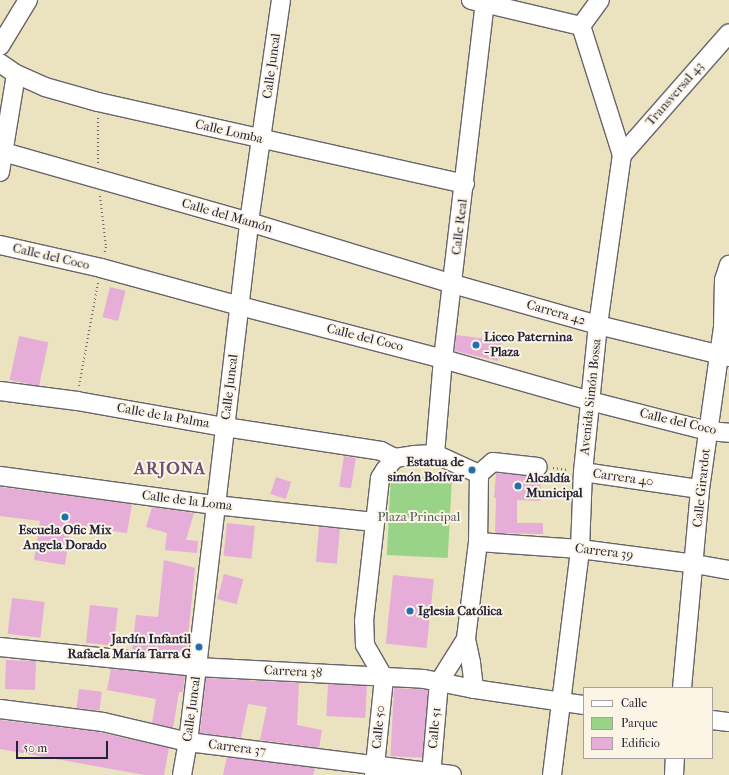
<!DOCTYPE html>
<html>
<head>
<meta charset="utf-8">
<style>
  body { margin:0 }
  #map { position:relative; width:729px; height:775px; overflow:hidden; background:#ebe2c0; font-family:"IM FELL French Canon",serif }
  div>[style] { position:absolute }
  .green>* { inset:0; background:#99d387; transform-origin:0 0 }
  .building>* { inset:0; background:#e5add7; transform-origin:0 0 }
  .path>* { height:2px; margin-top:-1px; transform-origin:0; background:repeating-linear-gradient(90deg,#68656a 0 1px,transparent 0 4px) }
  .roads { filter:drop-shadow(1px 0 #68656a) drop-shadow(-1px 0 #68656a) drop-shadow(0 1px #68656a) drop-shadow(0 -1px #68656a) }
  .minor>* { height:18px; margin:-9px; padding:0 9px; transform-origin:9px; border-radius:9px; background:#fff }
  .dots>* { width:11px; height:11px; translate:-50% -50%; box-sizing:border-box; border:2px solid #fcf5e5; border-radius:50% }
  span { translate:-50% -50%; white-space:nowrap; text-align:center; line-height:1.15; -webkit-text-stroke:4px #fcf5e5; paint-order:stroke }
  .street-label { font-size:13px; color:#22223b }
  .poi-label { font-size:13px; color:#22223b; font-weight:700 }
  .left { translate:0 -50%; text-align:left }
  .right { translate:-100% -50%; text-align:right }
  .park-label { font-size:13px; color:#465752 }
  .district-label { font-size:17px; color:#665372; font-weight:700; letter-spacing:1px }
  .legend { position:absolute; left:583px; top:687px; width:130px; height:72px; box-sizing:border-box; background:#fcf5e5; border:1px solid #a5a1a1; margin:0; padding:5px 7px; list-style:none; font-size:12px; color:#22223b }
  .legend li { display:flex; align-items:center; gap:8px; height:20px }
  .legend b { width:20px; border:1px solid #a5a1a1 }
  .scale { position:absolute; left:16px; top:741px; width:92px; height:18px; box-sizing:border-box; border:2px solid #22223b; border-top:0; padding-left:5px; font-size:12px; line-height:14px; white-space:nowrap; color:#22223b; -webkit-text-stroke:3px #fcf5e5; paint-order:stroke }
</style>
</head>
<body>
<div id="map">
  <div class="green">
    <div style="left:391px;top:475px;width:61px;height:80px;rotate:3deg"></div>
  </div>
  <div class="building">
    <div style="left:110px;top:287px;width:16px;height:31px;rotate:14deg"></div>
    <div style="clip-path:polygon(456px 335px,502px 341px,498px 361px,455px 351px)"></div>
    <div style="left:19px;top:336px;width:30px;height:45px;rotate:12deg"></div>
    <div style="left:344px;top:456px;width:12px;height:31px;rotate:9deg"></div>
    <div style="clip-path:polygon(496px 473px,541px 477px,540px 501px,517px 500px,517px 523px,543px 523px,543px 534px,495px 533px,496px 498px,494px 498px)"></div>
    <div style="left:276px;top:477px;width:16px;height:18px;rotate:18deg"></div>
    <div style="clip-path:polygon(0 487px,132px 504px,127px 533px,71px 525px,65px 565px,34px 560px,40px 521px,0 516px)"></div>
    <div style="clip-path:polygon(152px 507px,194px 513px,186px 540px,198px 541px,197px 553px,165px 550px,167px 533px,146px 527px)"></div>
    <div style="left:227px;top:523px;width:28px;height:33px;rotate:6deg"></div>
    <div style="left:319px;top:527px;width:21px;height:35px;rotate:5deg"></div>
    <div style="clip-path:polygon(164px 560px,195px 568px,186px 655px,132px 650px,136px 615px,158px 617px)"></div>
    <div style="left:224px;top:574px;width:20px;height:26px;rotate:15deg"></div>
    <div style="left:393px;top:575px;width:41px;height:69px;rotate:6deg"></div>
    <div style="left:12px;top:598px;width:33px;height:36px;rotate:7deg"></div>
    <div style="left:90px;top:605px;width:28px;height:38px;rotate:6deg"></div>
    <div style="left:6px;top:660px;width:30px;height:29px;rotate:2deg"></div>
    <div style="clip-path:polygon(111px 669px,185px 676px,183px 692px,179px 692px,173px 728px,152px 723px,156px 699px,107px 690px)"></div>
    <div style="clip-path:polygon(206px 678px,299px 683px,297px 725px,322px 730px,319px 748px,260px 740px,267px 707px,248px 704px,241px 738px,200px 733px)"></div>
    <div style="left:328px;top:684px;width:39px;height:32px;rotate:3deg"></div>
    <div style="left:394px;top:688px;width:34px;height:68px;rotate:3deg"></div>
    <div style="left:79px;top:689px;width:23px;height:19px;rotate:7deg"></div>
    <div style="clip-path:polygon(0 720px,98px 732px,169px 748px,164px 775px,145px 775px,0 749px)"></div>
    <div style="clip-path:polygon(227px 757px,315px 768px,313px 775px,223px 775px)"></div>
  </div>
  <div class="path">
    <div style="left:98px;top:163px;width:45px;rotate:-90deg"></div>
    <div style="left:100px;top:196px;width:51px;rotate:83.3deg"></div>
    <div style="left:106px;top:247px;width:8px;rotate:104deg"></div>
    <div style="left:79px;top:386px;width:106px;rotate:-79.6deg"></div>
    <div style="left:553px;top:468px;width:15px;rotate:8deg"></div>
  </div>
  <div class="roads">
    <div class="minor">
      <div style="left:471px;top:0;width:113px;rotate:13.3deg"></div>
      <div style="left:581px;top:26px;width:32px;rotate:-54deg"></div>
      <div style="left:0;top:46px;width:54px;rotate:-58.7deg"></div>
      <div style="left:0;top:63px;width:19px;rotate:35deg"></div>
      <div style="left:16px;top:74px;width:32px;rotate:24deg"></div>
      <div style="left:45px;top:87px;width:55px;rotate:15.8deg"></div>
      <div style="left:98px;top:102px;width:376px;rotate:12.6deg"></div>
      <div style="left:0;top:151px;width:259px;rotate:15.9deg"></div>
      <div style="left:249px;top:222px;width:213px;rotate:16.9deg"></div>
      <div style="left:453px;top:284px;width:151px;rotate:15.8deg"></div>
      <div style="left:598px;top:325px;width:135px;rotate:13.7deg"></div>
      <div style="left:622px;top:155px;width:162px;rotate:-48.7deg"></div>
      <div style="left:0;top:172px;width:99px;rotate:-80.7deg"></div>
      <div style="left:0;top:245px;width:104px;rotate:12.8deg"></div>
      <div style="left:101px;top:268px;width:144px;rotate:15.3deg"></div>
      <div style="left:240px;top:306px;width:210px;rotate:14.6deg"></div>
      <div style="left:443px;top:359px;width:153px;rotate:15.9deg"></div>
      <div style="left:590px;top:401px;width:122px;rotate:14.3deg"></div>
      <div style="left:708px;top:431px;width:21px;rotate:5deg"></div>
      <div style="left:0;top:391px;width:78px;rotate:7.4deg"></div>
      <div style="left:77px;top:401px;width:150px;rotate:10deg"></div>
      <div style="left:225px;top:427px;width:158px;rotate:8.7deg"></div>
      <div style="left:381px;top:451px;width:16px;rotate:27deg"></div>
      <div style="left:435px;top:454px;width:95px;rotate:-85.2deg"></div>
      <div style="left:443px;top:359px;width:361px;rotate:-83.3deg"></div>
      <div style="left:583px;top:472px;width:118px;rotate:8.3deg"></div>
      <div style="left:479px;top:474px;width:18px;rotate:-41deg"></div>
      <div style="left:493px;top:462px;width:45px;rotate:6.3deg"></div>
      <div style="left:0;top:476px;width:217px;rotate:7.7deg"></div>
      <div style="left:215px;top:505px;width:160px;rotate:6.1deg"></div>
      <div style="left:478px;top:542px;width:102px;rotate:3.9deg"></div>
      <div style="left:580px;top:549px;width:116px;rotate:7.4deg"></div>
      <div style="left:695px;top:564px;width:35px;rotate:10deg"></div>
      <div style="left:466px;top:639px;width:25px;rotate:78deg"></div>
      <div style="left:471px;top:663px;width:26px;rotate:83deg"></div>
      <div style="left:0;top:647px;width:198px;rotate:5.8deg"></div>
      <div style="left:197px;top:667px;width:227px;rotate:3deg"></div>
      <div style="left:424px;top:679px;width:51px;rotate:11.3deg"></div>
      <div style="left:474px;top:689px;width:111px;rotate:8.3deg"></div>
      <div style="left:682px;top:688px;width:200px;rotate:-84.8deg"></div>
      <div style="left:700px;top:489px;width:163px;rotate:-81.9deg"></div>
      <div style="left:723px;top:328px;width:48px;rotate:-88.8deg"></div>
      <div style="left:724px;top:280px;width:16px;rotate:-72deg"></div>
      <div style="left:0;top:709px;width:104px;rotate:7.2deg"></div>
      <div style="left:103px;top:722px;width:87px;rotate:13.2deg"></div>
      <div style="left:188px;top:742px;width:266px;rotate:7.1deg"></div>
      <div style="left:712px;top:720px;width:17px;rotate:7deg"></div>
      <div style="left:182px;top:775px;width:34px;rotate:-80deg"></div>
      <div style="left:188px;top:742px;width:76px;rotate:-83.2deg"></div>
      <div style="left:197px;top:667px;width:448px;rotate:-83.3deg"></div>
      <div style="left:249px;top:222px;width:224px;rotate:-81.8deg"></div>
      <div style="left:374px;top:775px;width:98px;rotate:-84.1deg"></div>
      <div style="left:384px;top:678px;width:38px;rotate:-120deg"></div>
      <div style="left:365px;top:645px;width:24px;rotate:-92deg"></div>
      <div style="left:364px;top:621px;width:144px;rotate:-83.6deg"></div>
      <div style="left:380px;top:478px;width:9px;rotate:-58deg"></div>
      <div style="left:385px;top:470px;width:16px;rotate:-50deg"></div>
      <div style="left:395px;top:458px;width:19px;rotate:-9deg"></div>
      <div style="left:414px;top:455px;width:21px;rotate:-3deg"></div>
      <div style="left:435px;top:454px;width:48px;rotate:24.4deg"></div>
      <div style="left:479px;top:474px;width:68px;rotate:90.8deg"></div>
      <div style="left:478px;top:542px;width:98px;rotate:97.1deg"></div>
      <div style="left:466px;top:639px;width:51px;rotate:122.1deg"></div>
      <div style="left:439px;top:682px;width:93px;rotate:94.9deg"></div>
      <div style="left:552px;top:775px;width:228px;rotate:-82.9deg"></div>
      <div style="left:580px;top:549px;width:77px;rotate:-87.8deg"></div>
      <div style="left:583px;top:472px;width:148px;rotate:-84.2deg"></div>
      <div style="left:598px;top:325px;width:172px;rotate:-82deg"></div>
      <div style="left:622px;top:155px;width:135px;rotate:-107.6deg"></div>
      <div style="left:674px;top:775px;width:17px;rotate:-87deg"></div>
    </div>
  </div>
  <div class="dots">
    <div style="left:476px;top:345px;background:#1f6fb2"></div>
    <div style="left:472px;top:470px;background:#1f6fb2"></div>
    <div style="left:518px;top:486px;background:#1f6fb2"></div>
    <div style="left:65px;top:517px;background:#1f6fb2"></div>
    <div style="left:410px;top:611px;background:#1f6fb2"></div>
    <div style="left:199px;top:647px;background:#1f6fb2"></div>
  </div>
  <div class="street-label">
    <span style="left:272px;top:66px;rotate:-82deg">Calle Juncal</span>
    <span style="left:675px;top:94px;rotate:-49deg">Transversal 43</span>
    <span style="left:229px;top:132px;rotate:13deg">Calle Lomba</span>
    <span style="left:227px;top:216px;rotate:16deg">Calle del Mamón</span>
    <span style="left:460px;top:227px;rotate:-83deg">Calle Real</span>
    <span style="left:51px;top:257px;rotate:13deg">Calle del Coco</span>
    <span style="left:556px;top:313px;rotate:16deg">Carrera 42</span>
    <span style="left:365px;top:338px;rotate:14deg">Calle del Coco</span>
    <span style="left:230px;top:387px;rotate:-83deg">Calle Juncal</span>
    <span style="left:591px;top:397px;rotate:-84deg">Avenida Simón Bossa</span>
    <span style="left:163px;top:416px;rotate:10deg">Calle de la Palma</span>
    <span style="left:678px;top:422px;rotate:13deg">Calle del Coco</span>
    <span style="left:623px;top:478px;rotate:8deg">Carrera 40</span>
    <span style="left:702px;top:488px;rotate:-84deg">Calle Girardot</span>
    <span style="left:187px;top:501px;rotate:7deg">Calle de la Loma</span>
    <span style="left:604px;top:552px;rotate:7deg">Carrera 39</span>
    <span style="left:293px;top:672px;rotate:3deg">Carrera 38</span>
    <span style="left:192px;top:709px;rotate:-82deg">Calle Juncal</span>
    <span style="left:379px;top:727px;rotate:-85deg">Calle 50</span>
    <span style="left:435px;top:728px;rotate:-85deg">Calle 51</span>
    <span style="left:237px;top:748px;rotate:7deg">Carrera 37</span>
  </div>
  <div class="poi-label">
    <span class="left" style="left:484px;top:345px">Liceo Paternina<br>- Plaza</span>
    <span class="right" style="left:464px;top:470px">Estatua de<br>simón Bolívar</span>
    <span class="left" style="left:526px;top:486px">Alcaldía<br>Municipal</span>
    <span style="left:65px;top:538px">Escuela Ofic Mix<br>Angela Dorado</span>
    <span class="left" style="left:418px;top:611px">Iglesia Católica</span>
    <span class="right" style="left:191px;top:647px">Jardín Infantil<br>Rafaela María Tarra G</span>
  </div>
  <div class="park-label">
    <span style="left:419px;top:517px">Plaza Principal</span>
  </div>
  <div class="district-label">
    <span style="left:170px;top:469px">ARJONA</span>
  </div>
  <ul class="legend">
  <li><b style="height:5px;background:#fff"></b>Calle</li>
  <li><b style="height:11px;background:#99d387"></b>Parque</li>
  <li><b style="height:11px;background:#e5add7"></b>Edificio</li>
  </ul>
  <div class="scale">50 m</div>
</div>
</body>
</html>
